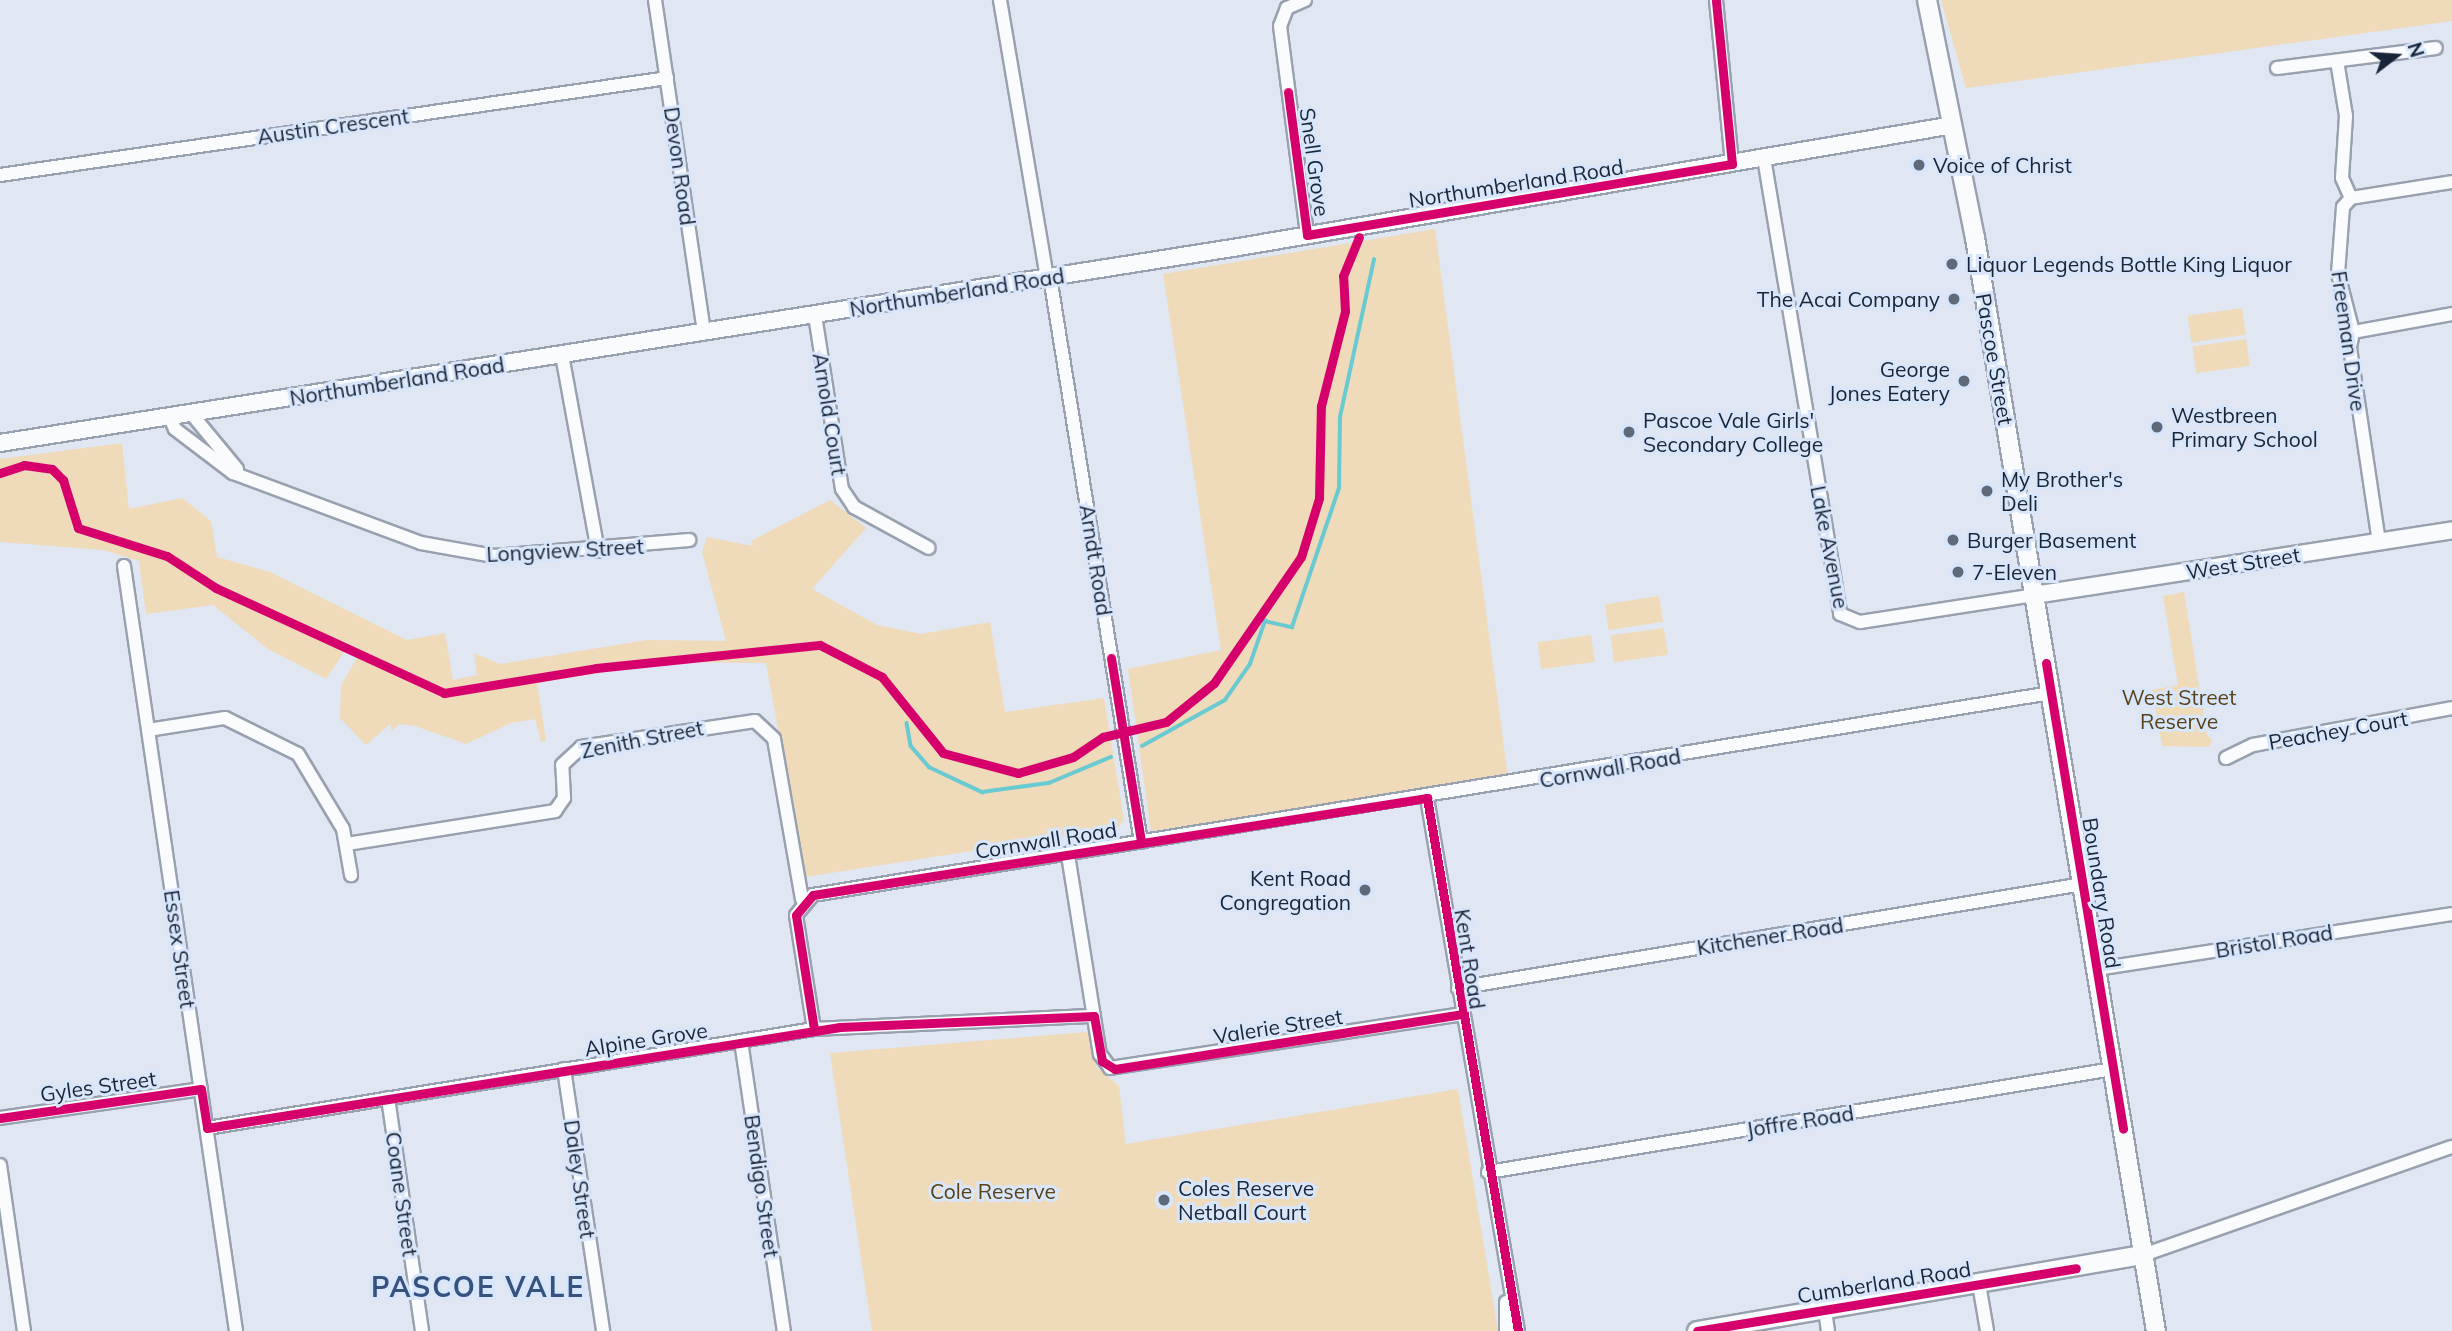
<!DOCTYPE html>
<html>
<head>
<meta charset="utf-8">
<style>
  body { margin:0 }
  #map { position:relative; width:2452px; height:1331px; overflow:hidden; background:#e0e7f3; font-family:Mulish,sans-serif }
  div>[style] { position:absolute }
  .green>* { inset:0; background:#efdab9; transform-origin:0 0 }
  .stream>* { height:3.5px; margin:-1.75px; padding:0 1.75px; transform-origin:1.75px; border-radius:1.75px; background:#69cad1 }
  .roads { filter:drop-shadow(2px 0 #98a1af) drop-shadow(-2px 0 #98a1af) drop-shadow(0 2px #98a1af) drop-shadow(0 -2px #98a1af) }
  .minor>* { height:12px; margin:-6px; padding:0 6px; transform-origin:6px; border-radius:6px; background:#fafbfd }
  .tertiary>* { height:16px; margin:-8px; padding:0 8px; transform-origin:8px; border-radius:8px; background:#fafbfd }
  .secondary>* { height:18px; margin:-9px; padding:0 9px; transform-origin:9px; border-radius:9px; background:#fafbfd }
  .cycleway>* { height:9px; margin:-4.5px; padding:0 4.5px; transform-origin:4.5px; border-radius:4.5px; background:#d6006c }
  .dots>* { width:19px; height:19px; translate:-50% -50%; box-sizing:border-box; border:4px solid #d8e6fb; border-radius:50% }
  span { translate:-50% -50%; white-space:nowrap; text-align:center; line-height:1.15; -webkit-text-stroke:6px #d8e6fb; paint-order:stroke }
  .street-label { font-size:21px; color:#182538 }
  .poi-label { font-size:21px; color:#182538 }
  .left { translate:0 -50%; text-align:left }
  .right { translate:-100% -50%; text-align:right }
  .park-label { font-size:21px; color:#594115 }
  .district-label { font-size:28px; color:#36537f; font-weight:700; letter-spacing:2px }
  .north { position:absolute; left:2361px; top:21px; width:70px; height:70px; -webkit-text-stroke:5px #d8e6fb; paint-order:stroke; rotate:73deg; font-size:19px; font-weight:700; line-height:28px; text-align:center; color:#182538 }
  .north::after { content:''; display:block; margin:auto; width:24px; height:32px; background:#182538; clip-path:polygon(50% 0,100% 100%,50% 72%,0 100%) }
</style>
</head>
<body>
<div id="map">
  <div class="green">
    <div style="clip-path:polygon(1941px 0,2452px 0,2452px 21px,1966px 88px)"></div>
    <div style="clip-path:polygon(1435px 229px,1508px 777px,1151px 831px,1128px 669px,1221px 650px,1163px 274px)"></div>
    <div style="left:2242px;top:308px;width:27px;height:55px;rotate:82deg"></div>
    <div style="left:2246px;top:339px;width:27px;height:54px;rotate:82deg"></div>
    <div style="clip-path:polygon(122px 443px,129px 509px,182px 498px,211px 521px,217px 557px,270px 572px,407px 640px,445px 633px,453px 680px,477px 675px,474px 653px,500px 664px,647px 640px,726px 641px,702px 552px,707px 537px,753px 546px,751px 541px,830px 500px,866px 528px,812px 589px,877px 625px,921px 634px,990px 622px,1005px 712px,1104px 698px,1124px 820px,1118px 828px,805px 877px,766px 663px,670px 662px,537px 683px,546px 741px,541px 742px,535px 719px,511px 723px,466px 744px,415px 726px,399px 724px,392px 731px,390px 724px,366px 745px,340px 718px,341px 685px,357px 658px,345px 651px,326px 679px,268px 649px,213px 605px,146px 614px,139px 561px,103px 550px,0 542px,0 459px)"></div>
    <div style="clip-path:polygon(2184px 592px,2207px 735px,2213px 741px,2208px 747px,2162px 746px,2152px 690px,2178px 685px,2163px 596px)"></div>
    <div style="left:1659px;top:596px;width:26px;height:55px;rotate:81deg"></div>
    <div style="left:1664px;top:628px;width:27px;height:54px;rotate:82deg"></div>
    <div style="left:1591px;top:635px;width:27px;height:54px;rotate:82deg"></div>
    <div style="clip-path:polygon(1088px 1032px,1097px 1068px,1119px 1086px,1126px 1144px,1458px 1089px,1498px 1331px,872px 1331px,830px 1053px)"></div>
  </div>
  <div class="stream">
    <div style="left:907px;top:723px;width:23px;rotate:80deg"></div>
    <div style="left:911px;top:746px;width:28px;rotate:49deg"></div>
    <div style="left:929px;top:767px;width:59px;rotate:25.3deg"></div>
    <div style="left:982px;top:792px;width:68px;rotate:-7.7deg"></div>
    <div style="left:1049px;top:783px;width:67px;rotate:-22.8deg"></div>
    <div style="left:1142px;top:746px;width:95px;rotate:-29deg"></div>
    <div style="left:1225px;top:700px;width:44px;rotate:-55.2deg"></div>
    <div style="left:1250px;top:664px;width:46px;rotate:-70.8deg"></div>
    <div style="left:1265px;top:621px;width:28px;rotate:13deg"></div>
    <div style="left:1292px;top:627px;width:147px;rotate:-71.3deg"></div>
    <div style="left:1339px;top:488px;width:71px;rotate:-89.2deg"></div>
    <div style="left:1340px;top:417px;width:161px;rotate:-77.8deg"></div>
  </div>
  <div class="roads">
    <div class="minor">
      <div style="left:655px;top:0;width:337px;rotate:81.6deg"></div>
      <div style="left:1000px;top:0;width:281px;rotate:80.4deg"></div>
      <div style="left:1305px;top:0;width:20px;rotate:156deg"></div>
      <div style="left:1287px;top:8px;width:19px;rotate:111deg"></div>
      <div style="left:1280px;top:26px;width:211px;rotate:82.6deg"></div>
      <div style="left:1716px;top:0;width:165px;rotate:84.4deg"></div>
      <div style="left:2337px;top:61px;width:56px;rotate:80.7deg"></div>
      <div style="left:2346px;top:116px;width:62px;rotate:93.7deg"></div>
      <div style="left:2342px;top:178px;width:22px;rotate:66deg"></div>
      <div style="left:2351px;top:198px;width:12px;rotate:132deg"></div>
      <div style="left:2343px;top:207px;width:67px;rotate:94.3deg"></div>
      <div style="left:2338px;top:274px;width:60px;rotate:75.5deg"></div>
      <div style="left:2353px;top:332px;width:16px;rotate:101deg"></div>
      <div style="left:2350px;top:348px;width:196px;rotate:81.5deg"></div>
      <div style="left:2277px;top:68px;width:160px;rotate:-7.2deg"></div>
      <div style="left:1764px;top:158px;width:462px;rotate:80.5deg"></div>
      <div style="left:1840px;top:614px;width:22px;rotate:22deg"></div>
      <div style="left:1860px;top:622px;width:176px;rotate:-8.8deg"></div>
      <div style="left:0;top:175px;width:674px;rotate:-8.27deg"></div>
      <div style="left:2351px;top:198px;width:102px;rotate:-9deg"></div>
      <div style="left:1050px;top:277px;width:572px;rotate:80.85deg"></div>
      <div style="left:815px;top:315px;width:176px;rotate:81.2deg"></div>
      <div style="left:842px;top:489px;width:22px;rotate:56deg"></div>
      <div style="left:854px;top:507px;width:85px;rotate:28.7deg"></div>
      <div style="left:2353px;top:332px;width:101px;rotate:-10.3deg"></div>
      <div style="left:562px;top:355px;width:199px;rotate:79.6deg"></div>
      <div style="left:190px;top:412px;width:74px;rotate:50.5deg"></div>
      <div style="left:169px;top:415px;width:15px;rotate:67deg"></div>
      <div style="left:175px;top:429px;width:73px;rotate:37.2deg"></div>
      <div style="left:233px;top:473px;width:201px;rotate:20.4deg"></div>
      <div style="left:421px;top:543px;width:74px;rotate:10.1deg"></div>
      <div style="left:494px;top:556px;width:196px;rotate:-4.7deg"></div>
      <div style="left:124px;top:566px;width:773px;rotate:81.67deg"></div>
      <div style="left:148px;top:730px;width:78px;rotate:-8.9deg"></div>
      <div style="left:225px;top:718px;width:81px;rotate:26.3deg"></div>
      <div style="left:298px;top:754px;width:87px;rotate:59deg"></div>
      <div style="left:343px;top:829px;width:47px;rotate:80.1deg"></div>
      <div style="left:2226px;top:758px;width:30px;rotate:-26deg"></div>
      <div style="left:2253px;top:745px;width:202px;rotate:-10.5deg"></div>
      <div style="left:1427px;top:798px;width:541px;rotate:80.31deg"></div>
      <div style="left:347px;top:844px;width:211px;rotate:-9deg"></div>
      <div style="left:555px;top:811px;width:16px;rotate:-55deg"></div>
      <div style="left:564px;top:798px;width:33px;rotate:-93deg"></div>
      <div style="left:562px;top:765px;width:26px;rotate:-43deg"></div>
      <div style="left:581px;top:747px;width:176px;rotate:-8.5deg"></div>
      <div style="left:755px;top:721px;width:26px;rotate:43deg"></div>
      <div style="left:774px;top:739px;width:163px;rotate:80.1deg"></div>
      <div style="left:1068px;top:855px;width:202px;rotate:80.9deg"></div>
      <div style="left:1100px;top:1054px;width:17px;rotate:54deg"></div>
      <div style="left:1110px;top:1068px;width:356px;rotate:-8.7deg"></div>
      <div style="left:2097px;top:969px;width:359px;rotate:-8.8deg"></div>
      <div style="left:1458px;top:988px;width:633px;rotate:-9.46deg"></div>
      <div style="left:814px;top:1029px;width:115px;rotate:-99deg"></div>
      <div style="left:796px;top:915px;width:26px;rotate:-50deg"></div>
      <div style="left:813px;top:895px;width:1254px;rotate:-9.27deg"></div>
      <div style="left:741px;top:1041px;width:293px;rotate:81.6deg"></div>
      <div style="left:564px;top:1069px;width:265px;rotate:81.5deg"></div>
      <div style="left:388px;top:1098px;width:235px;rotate:81.7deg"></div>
      <div style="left:0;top:1118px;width:203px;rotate:-8.2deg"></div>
      <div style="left:207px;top:1128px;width:615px;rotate:-9.26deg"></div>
      <div style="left:814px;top:1029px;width:280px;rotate:-2.7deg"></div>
      <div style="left:0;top:1165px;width:168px;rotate:81.8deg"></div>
      <div style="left:1488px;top:1172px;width:633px;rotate:-9.36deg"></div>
      <div style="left:2143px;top:1255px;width:327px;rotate:-19.3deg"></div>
      <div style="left:1979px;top:1284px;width:48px;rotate:80.3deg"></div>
      <div style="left:1506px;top:1302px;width:29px;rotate:90deg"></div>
      <div style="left:1825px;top:1310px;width:21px;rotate:82deg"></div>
    </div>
    <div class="tertiary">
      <div style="left:0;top:443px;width:1248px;rotate:-8.99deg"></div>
      <div style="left:1233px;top:248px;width:730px;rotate:-9.69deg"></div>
      <div style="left:2034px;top:595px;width:423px;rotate:-8.8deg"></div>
    </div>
    <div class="secondary">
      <div style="left:1927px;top:0;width:243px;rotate:78.6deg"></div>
      <div style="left:1975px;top:238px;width:1108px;rotate:80.6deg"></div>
      <div style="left:1697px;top:1331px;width:452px;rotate:-9.7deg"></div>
    </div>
  </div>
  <div class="cycleway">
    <div style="left:1288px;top:92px;width:144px;rotate:82.4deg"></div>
    <div style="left:1307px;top:235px;width:431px;rotate:-9.5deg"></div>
    <div style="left:1732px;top:164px;width:165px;rotate:-95.6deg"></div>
    <div style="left:0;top:473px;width:25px;rotate:-18deg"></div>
    <div style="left:24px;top:465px;width:28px;rotate:8deg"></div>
    <div style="left:52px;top:469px;width:16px;rotate:45deg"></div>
    <div style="left:63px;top:480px;width:50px;rotate:72.6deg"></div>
    <div style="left:78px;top:528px;width:93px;rotate:17.5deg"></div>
    <div style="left:167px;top:556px;width:59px;rotate:33.1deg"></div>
    <div style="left:216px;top:588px;width:251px;rotate:24.7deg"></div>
    <div style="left:444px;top:693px;width:154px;rotate:-9.3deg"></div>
    <div style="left:596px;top:668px;width:225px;rotate:-5.9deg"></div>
    <div style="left:820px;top:645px;width:70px;rotate:27.3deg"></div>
    <div style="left:882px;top:677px;width:97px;rotate:51.2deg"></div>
    <div style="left:943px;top:753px;width:78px;rotate:14.9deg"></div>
    <div style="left:1018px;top:773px;width:57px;rotate:-16.2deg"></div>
    <div style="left:1073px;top:757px;width:36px;rotate:-34deg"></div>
    <div style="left:1103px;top:737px;width:65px;rotate:-13.4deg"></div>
    <div style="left:1166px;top:722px;width:62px;rotate:-39.1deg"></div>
    <div style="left:1214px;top:683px;width:153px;rotate:-55.4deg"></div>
    <div style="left:1301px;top:557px;width:62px;rotate:-73deg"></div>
    <div style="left:1319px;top:498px;width:92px;rotate:-88.8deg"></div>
    <div style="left:1321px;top:406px;width:98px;rotate:-75.8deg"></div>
    <div style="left:1345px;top:311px;width:35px;rotate:-93deg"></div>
    <div style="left:1343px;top:276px;width:42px;rotate:-67.7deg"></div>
    <div style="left:1111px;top:658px;width:186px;rotate:80.7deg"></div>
    <div style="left:2046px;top:663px;width:472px;rotate:80.6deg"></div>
    <div style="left:814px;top:1029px;width:115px;rotate:-99deg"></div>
    <div style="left:796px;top:915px;width:26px;rotate:-50deg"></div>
    <div style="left:813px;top:895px;width:622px;rotate:-8.98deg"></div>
    <div style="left:1427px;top:798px;width:541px;rotate:80.31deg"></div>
    <div style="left:0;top:1118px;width:203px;rotate:-8.2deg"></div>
    <div style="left:201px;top:1089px;width:39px;rotate:81deg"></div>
    <div style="left:207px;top:1128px;width:641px;rotate:-9.07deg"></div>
    <div style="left:840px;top:1027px;width:254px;rotate:-2.5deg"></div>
    <div style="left:1094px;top:1016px;width:46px;rotate:79.9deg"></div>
    <div style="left:1102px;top:1061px;width:15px;rotate:32deg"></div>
    <div style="left:1115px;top:1069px;width:351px;rotate:-9deg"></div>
    <div style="left:1697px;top:1331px;width:384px;rotate:-9.4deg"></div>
  </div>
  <div class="dots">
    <div style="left:1919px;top:165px;background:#5e6979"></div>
    <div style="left:1952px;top:264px;background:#5e6979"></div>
    <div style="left:1954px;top:299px;background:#5e6979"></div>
    <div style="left:1964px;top:381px;background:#5e6979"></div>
    <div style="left:2157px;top:427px;background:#5e6979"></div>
    <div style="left:1629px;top:432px;background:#5e6979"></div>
    <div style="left:1987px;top:491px;background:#5e6979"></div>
    <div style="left:1953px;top:540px;background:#5e6979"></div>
    <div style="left:1958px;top:572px;background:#5e6979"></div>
    <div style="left:1365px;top:890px;background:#5e6979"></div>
    <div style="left:1164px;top:1200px;background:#5e6979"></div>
  </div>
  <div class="street-label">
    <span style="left:333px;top:126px;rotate:-8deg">Austin Crescent</span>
    <span style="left:1315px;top:162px;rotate:82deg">Snell Grove</span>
    <span style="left:680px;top:166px;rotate:82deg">Devon Road</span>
    <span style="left:1516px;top:183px;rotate:-9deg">Northumberland Road</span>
    <span style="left:957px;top:292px;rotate:-9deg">Northumberland Road</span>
    <span style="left:2349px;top:341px;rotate:82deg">Freeman Drive</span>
    <span style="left:1995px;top:359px;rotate:80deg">Pascoe Street</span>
    <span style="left:397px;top:381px;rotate:-9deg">Northumberland Road</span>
    <span style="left:830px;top:414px;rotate:81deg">Arnold Court</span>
    <span style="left:1830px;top:547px;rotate:79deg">Lake Avenue</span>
    <span style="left:565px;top:550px;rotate:-3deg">Longview Street</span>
    <span style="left:1096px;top:560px;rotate:81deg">Arndt Road</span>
    <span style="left:2243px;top:563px;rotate:-9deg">West Street</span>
    <span style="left:2338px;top:730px;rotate:-10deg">Peachey Court</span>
    <span style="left:642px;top:739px;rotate:-11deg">Zenith Street</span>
    <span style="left:1610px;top:768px;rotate:-10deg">Cornwall Road</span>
    <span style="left:1046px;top:840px;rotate:-9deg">Cornwall Road</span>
    <span style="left:2102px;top:893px;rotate:81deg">Boundary Road</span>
    <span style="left:1770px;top:936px;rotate:-9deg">Kitchener Road</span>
    <span style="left:2274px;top:941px;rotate:-9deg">Bristol Road</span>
    <span style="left:180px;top:949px;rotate:82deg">Essex Street</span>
    <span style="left:1470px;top:959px;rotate:81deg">Kent Road</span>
    <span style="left:1278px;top:1026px;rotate:-9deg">Valerie Street</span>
    <span style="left:646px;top:1039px;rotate:-9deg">Alpine Grove</span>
    <span style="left:98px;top:1086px;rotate:-8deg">Gyles Street</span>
    <span style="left:1800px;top:1121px;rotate:-9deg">Joffre Road</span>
    <span style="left:580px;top:1179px;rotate:82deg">Daley Street</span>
    <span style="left:762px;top:1186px;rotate:82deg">Bendigo Street</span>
    <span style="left:402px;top:1194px;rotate:82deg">Coane Street</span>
    <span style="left:1884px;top:1282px;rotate:-9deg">Cumberland Road</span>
  </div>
  <div class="poi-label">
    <span class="left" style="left:1933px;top:165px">Voice of Christ</span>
    <span class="left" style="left:1966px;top:264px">Liquor Legends Bottle King Liquor</span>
    <span class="right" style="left:1940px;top:299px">The Acai Company</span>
    <span class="right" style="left:1950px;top:381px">George<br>Jones Eatery</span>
    <span class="left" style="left:2171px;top:427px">Westbreen<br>Primary School</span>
    <span class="left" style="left:1643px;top:432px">Pascoe Vale Girls'<br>Secondary College</span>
    <span class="left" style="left:2001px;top:491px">My Brother's<br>Deli</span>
    <span class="left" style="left:1967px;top:540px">Burger Basement</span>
    <span class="left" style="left:1972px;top:572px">7-Eleven</span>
    <span class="right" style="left:1351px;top:890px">Kent Road<br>Congregation</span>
    <span class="left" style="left:1178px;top:1200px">Coles Reserve<br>Netball Court</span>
  </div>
  <div class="park-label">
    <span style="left:2179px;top:709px">West Street<br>Reserve</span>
    <span style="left:993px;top:1191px">Cole Reserve</span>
  </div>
  <div class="district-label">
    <span style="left:478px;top:1287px">PASCOE VALE</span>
  </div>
  <div class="north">N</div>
</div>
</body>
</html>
